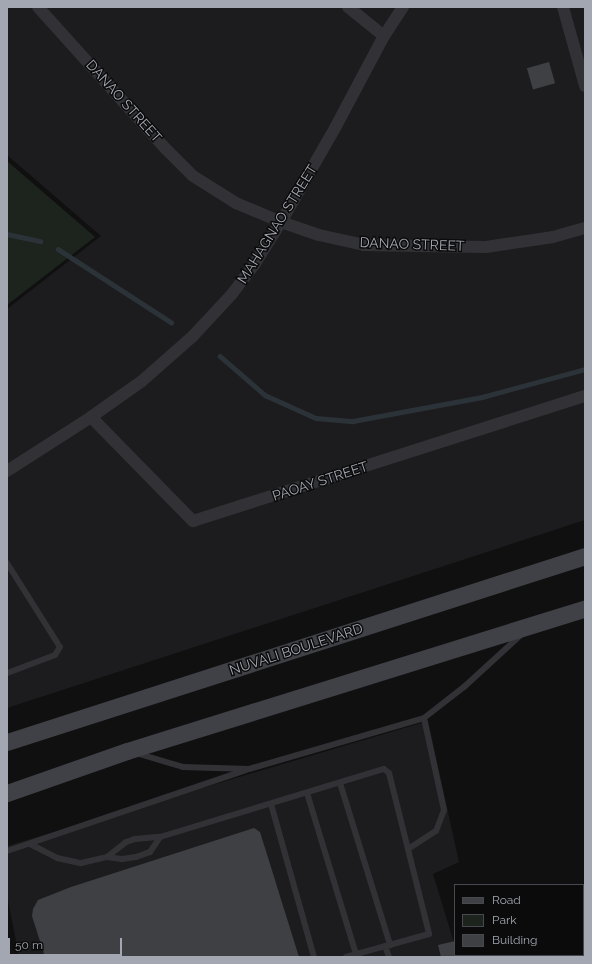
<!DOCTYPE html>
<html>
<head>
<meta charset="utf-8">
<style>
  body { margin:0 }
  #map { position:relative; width:592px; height:964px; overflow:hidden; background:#101011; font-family:Raleway,sans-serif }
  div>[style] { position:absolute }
  .built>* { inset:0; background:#1c1c1e }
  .green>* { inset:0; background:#1d241e }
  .stream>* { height:4.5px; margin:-2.25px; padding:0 2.25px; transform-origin:2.25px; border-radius:2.25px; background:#2b3339 }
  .building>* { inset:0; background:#3f4044; transform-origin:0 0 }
  .service>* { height:6px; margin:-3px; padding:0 3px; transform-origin:3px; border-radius:3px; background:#323236 }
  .minor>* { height:12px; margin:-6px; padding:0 6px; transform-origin:6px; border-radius:6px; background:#323236 }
  .secondary>* { height:17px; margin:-8.5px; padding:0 8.5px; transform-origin:8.5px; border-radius:8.5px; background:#404146 }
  span { translate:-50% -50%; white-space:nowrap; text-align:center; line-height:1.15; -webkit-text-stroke:3px #0b0b0c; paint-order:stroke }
  .street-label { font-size:14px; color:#a3a7b1 }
  .frame { position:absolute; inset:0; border:8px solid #a3a7b1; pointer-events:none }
  .legend { position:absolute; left:454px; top:884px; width:130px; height:72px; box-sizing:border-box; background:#0b0b0c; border:1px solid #48494e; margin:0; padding:5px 7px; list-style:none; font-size:12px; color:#a3a7b1 }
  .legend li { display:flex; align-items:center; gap:8px; height:20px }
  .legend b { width:20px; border:1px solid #48494e }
  .scale { position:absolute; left:8px; top:938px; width:114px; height:18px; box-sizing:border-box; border:2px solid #a3a7b1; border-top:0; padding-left:5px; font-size:12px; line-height:14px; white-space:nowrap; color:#a3a7b1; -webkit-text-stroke:3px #0b0b0c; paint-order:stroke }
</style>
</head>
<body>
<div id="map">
  <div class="built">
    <div style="clip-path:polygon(7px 7px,585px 7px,585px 520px,7px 708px,7px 309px,101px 236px,7px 155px)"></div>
    <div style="clip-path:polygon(428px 721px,459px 862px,433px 874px,455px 946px,455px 955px,458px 955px,458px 957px,19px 957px,8px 900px,7px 846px)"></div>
  </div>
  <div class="green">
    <div style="clip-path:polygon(7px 161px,95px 237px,7px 305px)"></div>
  </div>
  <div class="stream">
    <div style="left:7px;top:234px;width:34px;rotate:12deg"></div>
    <div style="left:58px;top:249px;width:135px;rotate:32.9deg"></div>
    <div style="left:220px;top:356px;width:60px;rotate:40.9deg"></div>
    <div style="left:265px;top:395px;width:56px;rotate:24.3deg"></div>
    <div style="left:316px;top:418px;width:37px;rotate:5deg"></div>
    <div style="left:353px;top:421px;width:131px;rotate:-10.5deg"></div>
    <div style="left:482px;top:397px;width:107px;rotate:-15.2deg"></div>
  </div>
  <div class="building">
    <div style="left:549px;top:62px;width:22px;height:23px;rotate:74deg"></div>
    <div style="clip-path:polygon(254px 828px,260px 832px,299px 957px,45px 957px,32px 916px,33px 909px,38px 900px,71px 887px)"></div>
    <div style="clip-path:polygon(455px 941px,455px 957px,441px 957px,438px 945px)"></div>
  </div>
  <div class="service">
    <div style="left:7px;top:563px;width:99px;rotate:57.8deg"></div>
    <div style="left:60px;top:647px;width:9px;rotate:122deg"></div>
    <div style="left:55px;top:655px;width:51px;rotate:159.4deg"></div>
    <div style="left:136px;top:753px;width:49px;rotate:16.6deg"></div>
    <div style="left:183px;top:767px;width:66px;rotate:1.7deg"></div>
    <div style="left:249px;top:769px;width:182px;rotate:-16.2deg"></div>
    <div style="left:424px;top:718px;width:51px;rotate:-37.8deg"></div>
    <div style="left:464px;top:687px;width:80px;rotate:-42.5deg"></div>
    <div style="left:340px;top:783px;width:170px;rotate:72.8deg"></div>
    <div style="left:307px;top:793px;width:168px;rotate:73.1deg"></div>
    <div style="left:271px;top:804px;width:159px;rotate:74.3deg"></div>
    <div style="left:30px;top:844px;width:30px;rotate:27deg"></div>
    <div style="left:57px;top:858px;width:25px;rotate:12deg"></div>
    <div style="left:81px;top:863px;width:27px;rotate:-13deg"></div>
    <div style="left:107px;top:857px;width:15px;rotate:8deg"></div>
    <div style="left:122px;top:859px;width:14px;rotate:-8deg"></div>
    <div style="left:136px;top:857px;width:15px;rotate:-20deg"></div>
    <div style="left:150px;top:852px;width:18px;rotate:-56deg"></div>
    <div style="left:408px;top:849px;width:33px;rotate:-33deg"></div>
    <div style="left:436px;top:831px;width:22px;rotate:-69deg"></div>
    <div style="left:444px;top:810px;width:94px;rotate:-102.3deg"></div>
    <div style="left:7px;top:851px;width:252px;rotate:-18.7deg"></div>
    <div style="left:107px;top:857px;width:24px;rotate:-38deg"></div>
    <div style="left:126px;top:842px;width:9px;rotate:-18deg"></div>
    <div style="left:135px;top:839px;width:25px;rotate:-5deg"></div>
    <div style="left:160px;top:837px;width:234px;rotate:-16.9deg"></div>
    <div style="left:384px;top:769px;width:6px;rotate:39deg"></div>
    <div style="left:389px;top:773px;width:166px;rotate:76deg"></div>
    <div style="left:429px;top:934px;width:86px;rotate:164.5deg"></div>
    <div style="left:385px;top:946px;width:12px;rotate:70deg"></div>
  </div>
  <div class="minor">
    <div style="left:38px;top:7px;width:191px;rotate:48deg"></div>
    <div style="left:166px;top:149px;width:38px;rotate:45deg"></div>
    <div style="left:193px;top:176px;width:51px;rotate:32.1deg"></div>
    <div style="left:236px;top:203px;width:49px;rotate:22.9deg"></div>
    <div style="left:281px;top:222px;width:40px;rotate:18.9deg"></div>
    <div style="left:319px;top:235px;width:46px;rotate:12.5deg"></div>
    <div style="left:364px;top:245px;width:54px;rotate:1.1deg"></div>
    <div style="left:418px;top:246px;width:68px;rotate:0.8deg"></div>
    <div style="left:486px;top:247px;width:68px;rotate:-8.5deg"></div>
    <div style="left:553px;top:237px;width:33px;rotate:-16deg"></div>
    <div style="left:348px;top:7px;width:46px;rotate:38.9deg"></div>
    <div style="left:563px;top:7px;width:82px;rotate:74.4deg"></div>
    <div style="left:91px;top:417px;width:146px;rotate:45.6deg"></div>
    <div style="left:193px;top:521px;width:411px;rotate:-17.7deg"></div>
    <div style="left:7px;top:471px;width:100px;rotate:-32.7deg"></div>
    <div style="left:91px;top:417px;width:62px;rotate:-35.2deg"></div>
    <div style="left:142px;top:381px;width:68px;rotate:-41.4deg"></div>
    <div style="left:193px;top:336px;width:57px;rotate:-47.1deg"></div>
    <div style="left:232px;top:294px;width:36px;rotate:-53deg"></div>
    <div style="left:254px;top:265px;width:51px;rotate:-57.9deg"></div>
    <div style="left:281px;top:222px;width:108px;rotate:-60.1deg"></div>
    <div style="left:335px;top:128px;width:104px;rotate:-62deg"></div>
    <div style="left:384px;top:36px;width:35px;rotate:-57deg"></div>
  </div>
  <div class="secondary">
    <div style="left:7px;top:742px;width:607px;rotate:-17.84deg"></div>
    <div style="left:7px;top:793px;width:127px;rotate:-19.3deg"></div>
    <div style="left:127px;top:751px;width:480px;rotate:-17.3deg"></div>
  </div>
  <div class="street-label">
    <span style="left:124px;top:101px;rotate:48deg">DANAO STREET</span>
    <span style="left:277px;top:224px;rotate:-58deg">MAHAGNAO STREET</span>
    <span style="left:412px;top:244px;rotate:2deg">DANAO STREET</span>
    <span style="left:320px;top:481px;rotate:-18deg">PAOAY STREET</span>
    <span style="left:296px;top:649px;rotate:-18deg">NUVALI BOULEVARD</span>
  </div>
  <div class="frame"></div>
  <ul class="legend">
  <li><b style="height:5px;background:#404146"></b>Road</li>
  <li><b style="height:11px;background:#1d241e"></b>Park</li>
  <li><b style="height:11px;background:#3f4044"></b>Building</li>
  </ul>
  <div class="scale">50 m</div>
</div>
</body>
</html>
